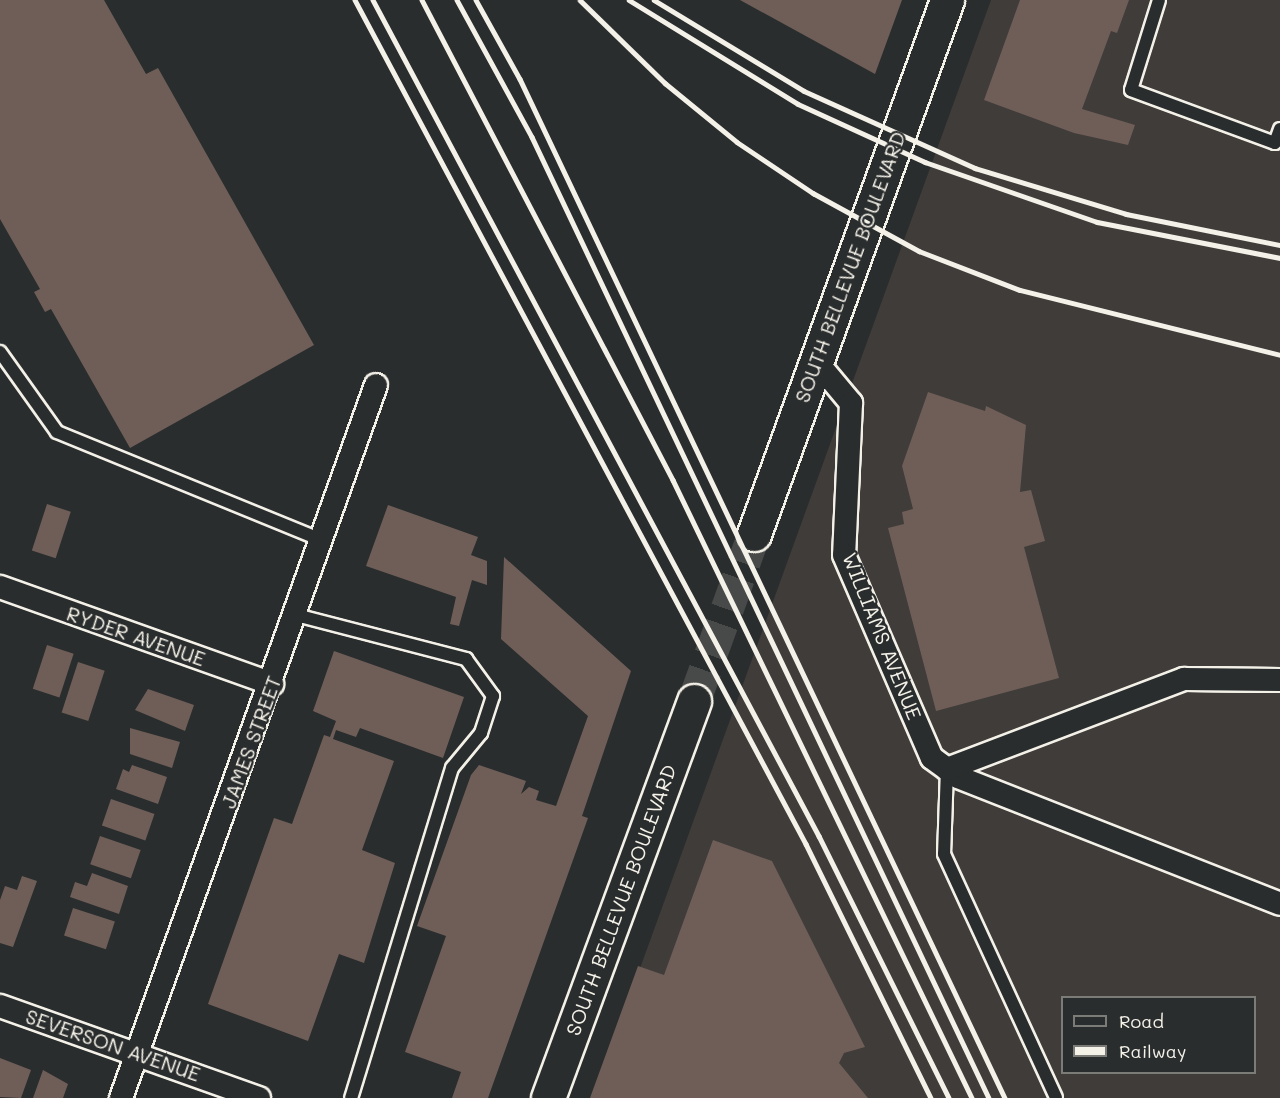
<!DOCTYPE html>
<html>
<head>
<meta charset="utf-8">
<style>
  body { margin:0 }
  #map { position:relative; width:1280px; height:1098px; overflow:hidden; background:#2a2d2e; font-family:Mali,sans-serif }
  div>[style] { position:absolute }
  .built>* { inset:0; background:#3f3c3a }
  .building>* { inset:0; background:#6f5e57; transform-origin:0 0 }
  .primary-tunnel>* { height:33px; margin-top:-16.5px; transform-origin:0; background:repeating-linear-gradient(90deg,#484a4a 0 33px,transparent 0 49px) }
  .roads { filter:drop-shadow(2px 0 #f4f1e8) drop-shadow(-2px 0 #f4f1e8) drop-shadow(0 2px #f4f1e8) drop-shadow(0 -2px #f4f1e8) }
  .lane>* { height:12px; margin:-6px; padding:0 6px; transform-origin:6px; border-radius:6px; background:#2a2d2e }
  .street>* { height:22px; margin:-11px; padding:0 11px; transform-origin:11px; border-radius:11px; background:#2a2d2e }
  .primary>* { height:33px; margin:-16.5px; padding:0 16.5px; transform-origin:16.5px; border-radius:16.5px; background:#2a2d2e }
  .rail>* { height:4.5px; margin:-2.25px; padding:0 2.25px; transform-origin:2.25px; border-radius:2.25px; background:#f4f1e8 }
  span { translate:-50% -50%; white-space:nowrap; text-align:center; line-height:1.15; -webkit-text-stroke:4.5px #2a2d2e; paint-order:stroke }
  .street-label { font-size:20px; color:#f4f1e8 }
  .legend { position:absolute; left:1061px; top:996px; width:195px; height:78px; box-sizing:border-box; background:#2a2d2e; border:2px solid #7b7b78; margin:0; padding:8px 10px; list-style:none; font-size:18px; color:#f4f1e8 }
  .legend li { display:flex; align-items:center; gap:12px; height:30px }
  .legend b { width:30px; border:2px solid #7b7b78 }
</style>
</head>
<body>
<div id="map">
  <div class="built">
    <div style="clip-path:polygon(evenodd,991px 0,1280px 0,1280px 1098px,593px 1098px,991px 0,1062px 998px,1254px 998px,1254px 1072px,1062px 1072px,1062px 998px)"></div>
  </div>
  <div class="building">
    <div style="clip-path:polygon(0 0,104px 0,146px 74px,158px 68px,314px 345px,130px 448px,51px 309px,45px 312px,34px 292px,40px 289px,0 219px)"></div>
    <div style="clip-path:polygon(740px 0,902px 0,875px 74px)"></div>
    <div style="clip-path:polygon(1020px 0,1129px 0,1117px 33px,1111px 31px,1082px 109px,1135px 125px,1128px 145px,1074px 133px,984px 100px)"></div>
    <div style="clip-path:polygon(928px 392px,985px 411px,986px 406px,1026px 425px,1020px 492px,1031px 490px,1045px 541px,1024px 547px,1059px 678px,936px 711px,888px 528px,904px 524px,902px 512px,913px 509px,902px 466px)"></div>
    <div style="left:47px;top:504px;width:25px;height:49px;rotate:18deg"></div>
    <div style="clip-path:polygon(388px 505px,478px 537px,471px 555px,487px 561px,487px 585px,472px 580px,459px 626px,450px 624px,456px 597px,366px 566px)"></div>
    <div style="clip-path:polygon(504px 557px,631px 671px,582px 816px,588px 818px,488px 1098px,452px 1098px,461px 1072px,405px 1052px,446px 936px,417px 926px,471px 775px,479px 765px,526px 781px,521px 794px,529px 787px,539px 791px,536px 800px,556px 806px,588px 716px,501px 639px)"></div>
    <div style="left:47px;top:645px;width:28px;height:46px;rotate:18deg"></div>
    <div style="clip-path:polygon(334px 651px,464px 697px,443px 758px,360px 728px,356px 737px,336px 730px,333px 739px,394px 761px,362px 850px,395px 863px,364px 963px,339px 954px,308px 1041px,208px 1004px,274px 818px,292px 824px,324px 735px,330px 737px,336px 721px,313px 711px)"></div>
    <div style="left:78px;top:662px;width:28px;height:53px;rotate:18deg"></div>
    <div style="clip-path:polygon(148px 689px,194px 705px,185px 731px,135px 710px)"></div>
    <div style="clip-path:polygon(130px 728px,180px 742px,172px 768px,130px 754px)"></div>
    <div style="clip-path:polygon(132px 765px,167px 777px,158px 804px,116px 789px,123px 769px,129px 772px)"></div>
    <div style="left:111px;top:799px;width:46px;height:28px;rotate:19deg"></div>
    <div style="left:100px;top:836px;width:43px;height:30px;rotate:19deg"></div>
    <div style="clip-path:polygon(713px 840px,772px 861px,865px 1047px,844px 1053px,839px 1063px,868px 1098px,590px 1098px,638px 966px,664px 975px)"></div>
    <div style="clip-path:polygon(92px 873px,128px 886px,119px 914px,70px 897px,75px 882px,87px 886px)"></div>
    <div style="clip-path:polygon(22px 876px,37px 881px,13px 947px,0 943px,0 900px,5px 886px,17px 890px)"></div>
    <div style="left:73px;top:908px;width:44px;height:29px;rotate:18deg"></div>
    <div style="clip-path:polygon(0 1058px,31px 1070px,21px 1098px,0 1097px)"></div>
    <div style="clip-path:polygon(43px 1070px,68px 1084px,63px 1098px,33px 1098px)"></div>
  </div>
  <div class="primary-tunnel">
    <div style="left:694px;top:701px;width:177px;rotate:-70.2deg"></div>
  </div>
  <div class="roads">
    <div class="lane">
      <div style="left:1159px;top:0;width:94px;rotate:107.3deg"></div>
      <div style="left:1131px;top:90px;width:153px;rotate:20.2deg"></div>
      <div style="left:1275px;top:143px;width:15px;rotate:-70deg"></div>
      <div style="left:0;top:352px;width:98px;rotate:54.5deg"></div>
      <div style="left:57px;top:432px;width:286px;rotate:22.2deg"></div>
      <div style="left:296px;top:615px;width:176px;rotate:14.5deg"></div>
      <div style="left:466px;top:659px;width:46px;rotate:53.9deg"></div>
      <div style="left:493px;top:696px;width:39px;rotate:108deg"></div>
      <div style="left:481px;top:733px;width:45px;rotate:129.6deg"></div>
      <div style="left:452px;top:768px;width:345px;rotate:107deg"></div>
      <div style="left:947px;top:769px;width:85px;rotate:92deg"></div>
      <div style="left:944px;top:854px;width:268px;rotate:65.3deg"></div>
    </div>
    <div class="street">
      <div style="left:816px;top:361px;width:55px;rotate:50.2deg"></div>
      <div style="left:851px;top:403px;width:152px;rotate:92.6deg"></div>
      <div style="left:844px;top:555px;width:221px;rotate:66.6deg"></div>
      <div style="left:932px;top:758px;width:32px;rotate:36deg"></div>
      <div style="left:958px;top:777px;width:346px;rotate:21.5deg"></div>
      <div style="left:0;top:587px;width:289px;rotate:19.6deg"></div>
      <div style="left:947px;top:769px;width:254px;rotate:-20.8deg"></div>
      <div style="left:1184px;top:679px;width:96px;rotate:0.6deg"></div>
      <div style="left:0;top:1006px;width:275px;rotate:19.6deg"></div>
      <div style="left:121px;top:1098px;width:757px;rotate:-70.32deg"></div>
    </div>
    <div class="primary">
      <div style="left:754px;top:534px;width:568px;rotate:-70.13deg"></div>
      <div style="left:548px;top:1098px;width:423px;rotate:-69.8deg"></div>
    </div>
  </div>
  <div class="rail">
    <div style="left:355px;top:0;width:957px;rotate:61.88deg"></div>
    <div style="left:806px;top:844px;width:283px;rotate:63.8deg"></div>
    <div style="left:373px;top:0;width:948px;rotate:61.92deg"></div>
    <div style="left:819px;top:836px;width:292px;rotate:63.6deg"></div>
    <div style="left:422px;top:0;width:542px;rotate:62.39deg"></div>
    <div style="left:673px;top:480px;width:687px;rotate:64.18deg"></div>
    <div style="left:457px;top:0;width:156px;rotate:61.3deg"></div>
    <div style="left:532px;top:137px;width:1064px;rotate:64.57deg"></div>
    <div style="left:476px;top:0;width:90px;rotate:60.9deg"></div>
    <div style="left:520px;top:79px;width:1129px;rotate:64.55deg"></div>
    <div style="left:580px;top:0;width:119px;rotate:44.3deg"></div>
    <div style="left:665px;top:83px;width:93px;rotate:39.3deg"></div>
    <div style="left:737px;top:142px;width:92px;rotate:33.9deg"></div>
    <div style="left:813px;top:193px;width:121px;rotate:28.7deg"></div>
    <div style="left:919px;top:251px;width:108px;rotate:21.1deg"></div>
    <div style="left:1020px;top:290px;width:268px;rotate:14deg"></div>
    <div style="left:629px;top:0;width:198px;rotate:31.6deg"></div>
    <div style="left:798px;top:104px;width:140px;rotate:24.5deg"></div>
    <div style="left:925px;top:162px;width:182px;rotate:19.2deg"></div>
    <div style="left:1097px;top:222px;width:187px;rotate:11.1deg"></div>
    <div style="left:654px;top:0;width:175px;rotate:31.2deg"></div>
    <div style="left:804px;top:91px;width:188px;rotate:24.2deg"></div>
    <div style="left:975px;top:168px;width:158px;rotate:16.9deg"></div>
    <div style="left:1126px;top:214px;width:157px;rotate:11.4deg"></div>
  </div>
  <div class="street-label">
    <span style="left:850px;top:267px;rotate:-70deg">SOUTH BELLEVUE BOULEVARD</span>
    <span style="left:136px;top:636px;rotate:19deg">RYDER AVENUE</span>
    <span style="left:882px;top:636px;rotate:68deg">WILLIAMS AVENUE</span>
    <span style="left:251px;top:742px;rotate:-70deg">JAMES STREET</span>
    <span style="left:621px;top:900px;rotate:-70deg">SOUTH BELLEVUE BOULEVARD</span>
    <span style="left:113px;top:1045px;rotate:19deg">SEVERSON AVENUE</span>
  </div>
  <ul class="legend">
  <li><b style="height:8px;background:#2a2d2e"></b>Road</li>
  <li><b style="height:8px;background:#f4f1e8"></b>Railway</li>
  </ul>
</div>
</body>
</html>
